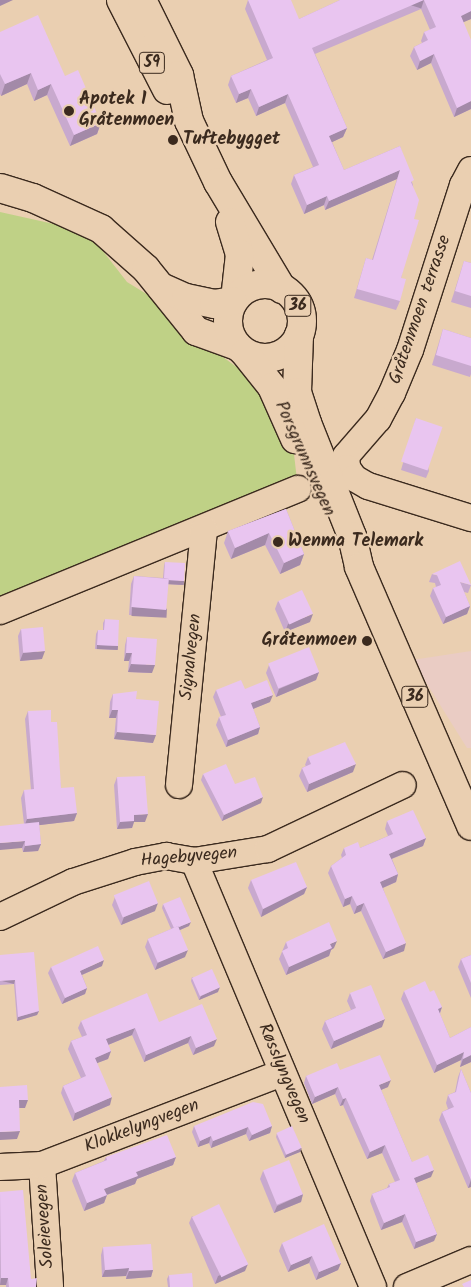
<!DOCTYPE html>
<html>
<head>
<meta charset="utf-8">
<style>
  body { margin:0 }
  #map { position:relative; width:471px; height:1287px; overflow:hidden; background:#eacfb1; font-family:Kalam,sans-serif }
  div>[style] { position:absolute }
  .built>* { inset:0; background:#eaccc4 }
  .green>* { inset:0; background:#bfd186 }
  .roads { filter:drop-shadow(1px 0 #3b2a1e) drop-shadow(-1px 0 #3b2a1e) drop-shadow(0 1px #3b2a1e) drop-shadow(0 -1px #3b2a1e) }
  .minor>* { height:26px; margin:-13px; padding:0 13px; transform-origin:13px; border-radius:13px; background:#eacfb1 }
  .major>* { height:28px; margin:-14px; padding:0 14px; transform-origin:14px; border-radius:14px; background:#eacfb1 }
  .highway>* { height:28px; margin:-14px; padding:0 14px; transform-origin:14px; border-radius:14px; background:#eacfb1 }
  .highway>.ring { margin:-14px; padding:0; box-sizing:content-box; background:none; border:28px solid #eacfb1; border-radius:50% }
  .wall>* { inset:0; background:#c8a9ce }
  .shaded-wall>* { inset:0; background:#a38aa8; transform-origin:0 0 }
  .building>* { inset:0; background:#e9c5f0; transform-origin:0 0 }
  .dots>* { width:14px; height:14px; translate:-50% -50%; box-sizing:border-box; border:2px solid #eacfb1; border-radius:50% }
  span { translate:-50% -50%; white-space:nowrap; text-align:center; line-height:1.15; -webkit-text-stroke:5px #eacfb1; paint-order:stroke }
  .shield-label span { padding:1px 4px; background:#eacfb1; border:1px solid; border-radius:4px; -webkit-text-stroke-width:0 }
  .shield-label { font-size:16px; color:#3b2a1e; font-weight:700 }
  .poi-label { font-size:18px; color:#3b2a1e; font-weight:700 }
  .left { translate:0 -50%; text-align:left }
  .right { translate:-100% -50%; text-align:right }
  .street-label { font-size:18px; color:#3b2a1e }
</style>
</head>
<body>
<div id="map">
  <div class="built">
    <div style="clip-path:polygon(471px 651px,471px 748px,467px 748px,412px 660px)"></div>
  </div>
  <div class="green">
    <div style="clip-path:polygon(0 212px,72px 228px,99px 246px,127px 282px,153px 298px,198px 344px,223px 357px,258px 383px,294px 454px,298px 489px,0 611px)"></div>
  </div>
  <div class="roads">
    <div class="minor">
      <div style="left:471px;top:170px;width:17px;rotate:118deg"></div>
      <div style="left:463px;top:185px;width:173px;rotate:107.8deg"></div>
      <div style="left:410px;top:350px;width:47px;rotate:112.7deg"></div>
      <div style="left:392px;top:393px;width:30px;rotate:118deg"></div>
      <div style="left:378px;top:419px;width:49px;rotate:130.9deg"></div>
      <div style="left:346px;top:456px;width:12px;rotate:85deg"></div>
      <div style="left:347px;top:468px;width:12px;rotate:55deg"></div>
      <div style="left:354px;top:478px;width:16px;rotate:30deg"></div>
      <div style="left:368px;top:486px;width:108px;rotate:17.3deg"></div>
      <div style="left:0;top:611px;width:322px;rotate:-22.3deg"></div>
      <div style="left:179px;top:785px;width:257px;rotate:-84.4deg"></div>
      <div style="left:194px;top:861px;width:462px;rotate:67.2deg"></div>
      <div style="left:0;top:917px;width:81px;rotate:-25.6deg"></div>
      <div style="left:73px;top:882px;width:65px;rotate:-17.9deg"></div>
      <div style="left:135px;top:862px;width:32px;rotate:-11deg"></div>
      <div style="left:166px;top:856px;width:28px;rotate:10deg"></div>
      <div style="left:194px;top:861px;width:75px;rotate:-9.2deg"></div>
      <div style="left:268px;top:849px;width:149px;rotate:-25.4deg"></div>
      <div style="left:42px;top:1165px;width:122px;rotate:86.2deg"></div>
      <div style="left:0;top:1167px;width:42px;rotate:-2.7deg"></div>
      <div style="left:42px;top:1165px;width:257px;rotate:-21deg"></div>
      <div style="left:407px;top:1287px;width:69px;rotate:-22.9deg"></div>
    </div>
    <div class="major">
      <div style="left:121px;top:0;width:101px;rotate:62.9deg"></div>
      <div style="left:142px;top:0;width:84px;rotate:63.7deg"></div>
      <div style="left:179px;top:75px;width:47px;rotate:77.7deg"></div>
      <div style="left:189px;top:121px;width:68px;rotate:64.6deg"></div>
      <div style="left:218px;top:182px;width:125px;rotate:59.1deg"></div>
      <div style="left:230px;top:222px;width:34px;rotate:73deg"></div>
      <div style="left:240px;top:254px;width:45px;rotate:96.3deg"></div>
    </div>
    <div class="highway">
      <div style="left:0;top:188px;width:34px;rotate:17deg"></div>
      <div style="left:33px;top:198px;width:75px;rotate:24.5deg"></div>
      <div style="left:101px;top:229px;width:60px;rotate:41.6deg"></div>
      <div style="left:146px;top:269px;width:80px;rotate:51.1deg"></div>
      <div style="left:196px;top:331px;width:44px;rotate:20.1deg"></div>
      <div class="ring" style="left:228px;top:284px;width:46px;height:46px"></div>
      <div style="left:161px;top:287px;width:27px;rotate:24deg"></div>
      <div style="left:186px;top:298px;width:29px;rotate:12deg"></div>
      <div style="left:214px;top:304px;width:19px;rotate:-9deg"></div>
      <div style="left:299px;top:335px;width:57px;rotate:92deg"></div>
      <div style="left:297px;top:392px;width:33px;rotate:72deg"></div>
      <div style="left:307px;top:423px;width:122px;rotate:68.3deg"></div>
      <div style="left:352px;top:536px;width:32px;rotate:77deg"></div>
      <div style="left:359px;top:567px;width:282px;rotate:66.6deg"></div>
      <div style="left:245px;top:353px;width:43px;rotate:51.5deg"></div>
      <div style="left:272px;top:387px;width:57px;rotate:66.1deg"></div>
    </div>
  </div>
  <div class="wall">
    <div style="clip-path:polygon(248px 0,299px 19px,340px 0,471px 0,471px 19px,463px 22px,471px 109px,454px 117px,431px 63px,417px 70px,410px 56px,414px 47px,422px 43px,421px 41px,424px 32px,430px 30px,421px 9px,315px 54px,347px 128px,343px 137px,332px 142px,344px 170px,400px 146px,413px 185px,414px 219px,401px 278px,400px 301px,396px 310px,354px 298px,366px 258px,372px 260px,397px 179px,325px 210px,324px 205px,304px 214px,291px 184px,294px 175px,313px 167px,285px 103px,256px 116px,248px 98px,236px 103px,228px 85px,231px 76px,267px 60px,245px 9px)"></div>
    <div style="clip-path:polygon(0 32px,65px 76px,101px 123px,97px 134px,70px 146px,47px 95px,34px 101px,27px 84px,1px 96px,0 94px)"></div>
    <div style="clip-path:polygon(464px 261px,471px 263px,471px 308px,451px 302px)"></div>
    <div style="clip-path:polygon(443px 329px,471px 338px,471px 374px,470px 377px,432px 365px)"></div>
    <div style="clip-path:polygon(416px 418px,429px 471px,426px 478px,401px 470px)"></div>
    <div style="clip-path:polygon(286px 509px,304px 554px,300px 565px,280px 574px,265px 545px,231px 559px,224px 543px,228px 531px)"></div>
    <div style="clip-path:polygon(165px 562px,182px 585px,168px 584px,164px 617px,129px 615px,131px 584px,134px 576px,163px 578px,164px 566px)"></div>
    <div style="clip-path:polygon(432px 574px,471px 585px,468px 593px,464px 592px,470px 606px,467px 614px,443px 624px,430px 596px,433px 588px,436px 587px,435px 583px,429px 582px)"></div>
    <div style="clip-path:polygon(278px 601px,310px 622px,285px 632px,275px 609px)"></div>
    <div style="clip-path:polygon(105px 619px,118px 646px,117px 650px,95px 649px,96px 634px,98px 630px,103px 630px,103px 623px)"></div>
    <div style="clip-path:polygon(21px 629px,42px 659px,20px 661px,18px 636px)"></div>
    <div style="clip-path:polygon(127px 637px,152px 673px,128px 672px,129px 661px,124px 661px,125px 645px)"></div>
    <div style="clip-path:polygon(269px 665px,319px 672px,316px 680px,276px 697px,266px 673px)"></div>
    <div style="clip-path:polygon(245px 689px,270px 702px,253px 709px,260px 727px,258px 734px,226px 747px,216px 725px,219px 717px,221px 717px,213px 697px,216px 690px)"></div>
    <div style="clip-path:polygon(113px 694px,136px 699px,153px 743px,114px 739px,116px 718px,109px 718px,110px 702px)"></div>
    <div style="clip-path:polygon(28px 711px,51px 722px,61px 788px,77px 813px,74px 821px,39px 825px,41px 844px,38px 851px,23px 852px,22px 848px,24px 824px,21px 798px,24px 790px,31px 790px,25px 719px)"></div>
    <div style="clip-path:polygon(308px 757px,353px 772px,307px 792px,299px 776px,302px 768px,306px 766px,305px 765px)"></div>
    <div style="clip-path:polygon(203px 774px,261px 803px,222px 821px,201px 780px)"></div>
    <div style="clip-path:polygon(117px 777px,145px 822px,134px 822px,132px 828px,117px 829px,114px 785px)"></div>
    <div style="clip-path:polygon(387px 821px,426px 838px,423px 846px,392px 859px,398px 874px,396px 882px,383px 888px,404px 951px,383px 959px,361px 911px,354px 914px,350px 904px,343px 907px,328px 873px,331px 866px,342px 858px,341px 855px,344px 848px,360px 848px,388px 836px,385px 829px)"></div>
    <div style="clip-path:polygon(251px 880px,307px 887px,304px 894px,261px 917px,248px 888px)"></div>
    <div style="clip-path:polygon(115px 897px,155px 911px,121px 925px,112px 905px)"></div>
    <div style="clip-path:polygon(163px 904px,189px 926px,180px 930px,185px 957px,155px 970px,145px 947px,148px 939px,171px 929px,162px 908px)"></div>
    <div style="clip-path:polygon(286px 942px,334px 948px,331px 950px,329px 956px,286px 975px,279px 959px)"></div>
    <div style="clip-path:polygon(0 955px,39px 1011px,37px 1015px,17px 1021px,14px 984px,0 985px)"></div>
    <div style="clip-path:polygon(471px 955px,471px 998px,458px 967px,461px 959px)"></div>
    <div style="clip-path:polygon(102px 966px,82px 975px,87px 988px,85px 994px,62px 1004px,48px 973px,51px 967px)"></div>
    <div style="clip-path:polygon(192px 977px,218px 992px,199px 1000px,191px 981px)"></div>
    <div style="clip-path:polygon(404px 991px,430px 992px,442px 1007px,440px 1014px,450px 1038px,471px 1027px,471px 1062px,460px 1067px,461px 1060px,434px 1073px,401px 999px)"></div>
    <div style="clip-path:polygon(350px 993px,382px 1027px,331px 1049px,322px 1029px,325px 1021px,351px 1010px,347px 1001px)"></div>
    <div style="clip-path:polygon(81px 1021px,159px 1022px,214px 1046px,193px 1055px,188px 1043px,144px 1062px,132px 1035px,108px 1045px,111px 1051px,108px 1059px,97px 1063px,110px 1105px,73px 1121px,61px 1093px,63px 1086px,81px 1078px,68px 1049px,71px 1041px,82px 1037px,78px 1028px)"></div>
    <div style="clip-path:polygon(461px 1069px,471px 1093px,471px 1187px,468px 1188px,439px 1120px,442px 1112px,448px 1109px,446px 1103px,448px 1095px,455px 1092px,458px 1077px)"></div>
    <div style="clip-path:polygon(340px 1070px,388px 1087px,381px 1090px,412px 1162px,431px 1177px,416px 1183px,437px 1234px,434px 1241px,414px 1249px,402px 1222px,381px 1230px,370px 1201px,372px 1194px,387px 1188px,389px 1184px,395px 1182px,382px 1153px,367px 1159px,343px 1105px,340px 1106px,335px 1094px,312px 1104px,304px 1083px,306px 1076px)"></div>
    <div style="clip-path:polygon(194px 1126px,272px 1126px,270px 1133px,249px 1141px,246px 1134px,211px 1148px,209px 1143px,198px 1147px,192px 1132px)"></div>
    <div style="clip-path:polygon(277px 1133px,300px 1152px,285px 1158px,276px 1137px)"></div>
    <div style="clip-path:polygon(106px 1157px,176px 1157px,173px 1165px,137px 1179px,135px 1184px,107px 1195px,104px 1203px,84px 1211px,72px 1181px,75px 1173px,104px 1161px)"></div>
    <div style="clip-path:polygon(263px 1171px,303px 1194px,301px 1202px,274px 1213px,260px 1179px)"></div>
    <div style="clip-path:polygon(0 1192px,31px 1279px,36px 1287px,6px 1287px,6px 1285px,0 1285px)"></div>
    <div style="clip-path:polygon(192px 1216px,245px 1271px,215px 1284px,189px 1223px)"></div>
    <div style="clip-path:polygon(282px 1243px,341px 1263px,338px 1270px,316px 1280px,309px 1263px,288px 1272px,279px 1251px)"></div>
    <div style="clip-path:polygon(103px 1247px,153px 1270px,151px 1277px,126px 1279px,126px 1276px,102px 1277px,101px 1255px)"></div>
    <div style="clip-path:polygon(169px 1275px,193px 1287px,168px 1287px,167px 1279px)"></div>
  </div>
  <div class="shaded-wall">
    <div style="clip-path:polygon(0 0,13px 0,0 6px)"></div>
    <div style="left:424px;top:0;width:9px;height:122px;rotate:108deg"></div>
    <div style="clip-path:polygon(471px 11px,471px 19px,457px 25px,461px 16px)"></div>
    <div style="clip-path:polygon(434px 54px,431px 63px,417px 70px,420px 61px)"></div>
    <div style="clip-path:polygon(31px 73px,27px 84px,1px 96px,5px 84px)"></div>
    <div style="clip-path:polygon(51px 84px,47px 95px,34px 101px,38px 90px)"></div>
    <div style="clip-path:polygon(251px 89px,248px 98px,236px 103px,239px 94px)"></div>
    <div style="clip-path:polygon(288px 94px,285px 103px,256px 116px,259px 107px)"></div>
    <div style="clip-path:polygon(471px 101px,471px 109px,454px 117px,457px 108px)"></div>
    <div style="clip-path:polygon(101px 123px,97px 134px,70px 146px,74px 135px)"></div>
    <div style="clip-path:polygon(347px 128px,343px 137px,326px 145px,329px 136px)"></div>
    <div style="clip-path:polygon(400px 170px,397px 179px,325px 210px,329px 201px)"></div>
    <div style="clip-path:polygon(327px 196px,324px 205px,304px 214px,307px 205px)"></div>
    <div style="clip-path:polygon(269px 533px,265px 545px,231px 559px,235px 548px)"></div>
    <div style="clip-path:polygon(304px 554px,300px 565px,280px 574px,284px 563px)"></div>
    <div style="left:164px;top:580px;width:20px;height:4px;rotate:3deg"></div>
    <div style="clip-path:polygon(470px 606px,467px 614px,443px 624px,446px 617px)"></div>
    <div style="left:132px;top:607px;width:35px;height:9px;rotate:3deg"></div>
    <div style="clip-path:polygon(313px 614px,310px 622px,285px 632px,288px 624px)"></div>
    <div style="left:97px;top:645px;width:21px;height:4px;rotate:3deg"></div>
    <div style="clip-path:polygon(45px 651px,42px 659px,20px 661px,23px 653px)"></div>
    <div style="clip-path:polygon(126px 653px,132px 653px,129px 661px,124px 661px)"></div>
    <div style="clip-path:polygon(131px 664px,155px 665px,152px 673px,128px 672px)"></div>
    <div style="clip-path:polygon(319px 672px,316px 680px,276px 697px,279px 689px)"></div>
    <div style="clip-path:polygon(273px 695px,270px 702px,248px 711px,251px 703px)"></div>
    <div style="clip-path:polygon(112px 710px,118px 710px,116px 718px,109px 718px)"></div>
    <div style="clip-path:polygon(260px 727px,258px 734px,226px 747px,228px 740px)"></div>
    <div style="clip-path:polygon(117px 732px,156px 735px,153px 743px,114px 739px)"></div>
    <div style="clip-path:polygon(356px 764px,353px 772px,307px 792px,309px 784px)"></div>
    <div style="clip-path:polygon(263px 797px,261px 803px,222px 821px,224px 815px)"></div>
    <div style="clip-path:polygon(77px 813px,74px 821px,24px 827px,27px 819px)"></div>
    <div style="clip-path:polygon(148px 814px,145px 822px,134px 822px,132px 828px,117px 829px,120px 822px,134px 815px)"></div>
    <div style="clip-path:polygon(426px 838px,423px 846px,386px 861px,389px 854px)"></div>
    <div style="clip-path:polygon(25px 841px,22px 848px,0 850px,0 843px)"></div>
    <div style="clip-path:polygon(41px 844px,38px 851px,23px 852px,25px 846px)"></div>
    <div style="clip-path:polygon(398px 874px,396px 882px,378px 890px,380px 882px)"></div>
    <div style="clip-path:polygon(307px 887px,304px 894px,261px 917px,263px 909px)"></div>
    <div style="clip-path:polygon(352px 896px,350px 904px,343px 907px,345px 899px)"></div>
    <div style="clip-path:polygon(158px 903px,155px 911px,121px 925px,124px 917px)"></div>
    <div style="clip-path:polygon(364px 903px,361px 911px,354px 914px,357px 906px)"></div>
    <div style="clip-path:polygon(191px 922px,189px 926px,173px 933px,174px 929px)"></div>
    <div style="clip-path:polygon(337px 941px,334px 948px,331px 950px,329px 956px,286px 975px,289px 967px,330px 944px)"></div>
    <div style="clip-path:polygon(406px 943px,404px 951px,383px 959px,386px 952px)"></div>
    <div style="clip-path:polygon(188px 950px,185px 957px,155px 970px,158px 962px)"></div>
    <div style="clip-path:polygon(104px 960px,102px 966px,77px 977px,80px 971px)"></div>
    <div style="left:15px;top:980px;width:4px;height:15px;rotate:104deg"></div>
    <div style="clip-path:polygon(220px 987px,218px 992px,199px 1000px,201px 996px)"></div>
    <div style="clip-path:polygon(87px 988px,85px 994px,62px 1004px,65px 998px)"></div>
    <div style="clip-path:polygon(442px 1007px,439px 1015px,438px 1009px)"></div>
    <div style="clip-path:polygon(39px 1011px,37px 1015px,17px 1021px,18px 1017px)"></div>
    <div style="clip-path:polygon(385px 1019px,382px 1027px,331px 1049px,334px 1041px)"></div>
    <div style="clip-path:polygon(135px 1028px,132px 1035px,103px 1047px,106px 1039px)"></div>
    <div style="clip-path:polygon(191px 1036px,188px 1043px,144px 1062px,146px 1055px)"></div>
    <div style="clip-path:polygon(217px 1039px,214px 1046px,193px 1055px,196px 1048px)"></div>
    <div style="clip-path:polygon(111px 1051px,108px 1059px,92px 1065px,95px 1058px)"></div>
    <div style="clip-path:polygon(464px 1052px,461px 1060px,434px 1073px,437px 1065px)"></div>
    <div style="clip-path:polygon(471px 1055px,471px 1062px,460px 1067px,463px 1059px)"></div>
    <div style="clip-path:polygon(391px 1080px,388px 1087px,376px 1092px,379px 1085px)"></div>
    <div style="clip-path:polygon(338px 1087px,335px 1094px,312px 1104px,315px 1097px)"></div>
    <div style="clip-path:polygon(112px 1097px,110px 1105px,73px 1121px,75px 1113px)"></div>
    <div style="clip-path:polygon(346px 1098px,343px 1105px,340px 1106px,343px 1099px)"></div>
    <div style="clip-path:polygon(19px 1100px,28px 1100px,25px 1108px,16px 1108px)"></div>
    <div style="clip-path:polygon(272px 1126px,270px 1133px,249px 1141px,252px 1135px)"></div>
    <div style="clip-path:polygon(248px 1127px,246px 1134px,211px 1148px,213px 1141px)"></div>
    <div style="clip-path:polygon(20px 1131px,17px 1139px,0 1140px,0 1132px)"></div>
    <div style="clip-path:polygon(211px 1136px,209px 1143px,198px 1147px,200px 1141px)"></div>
    <div style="clip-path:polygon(385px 1145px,382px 1153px,367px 1159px,370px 1152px)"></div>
    <div style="clip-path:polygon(302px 1148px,300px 1152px,285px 1158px,286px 1154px)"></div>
    <div style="clip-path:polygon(176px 1157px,173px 1165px,137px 1179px,135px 1184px,101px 1197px,104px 1189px,136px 1172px)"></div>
    <div style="clip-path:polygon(434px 1170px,431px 1177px,411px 1185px,414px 1178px)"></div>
    <div style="clip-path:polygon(471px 1180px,471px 1187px,468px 1188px)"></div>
    <div style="clip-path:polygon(303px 1194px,301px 1202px,274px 1213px,277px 1206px)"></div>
    <div style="clip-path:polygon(107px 1195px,104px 1203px,84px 1211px,87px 1203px)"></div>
    <div style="clip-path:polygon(405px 1214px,402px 1222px,381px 1230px,384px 1223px)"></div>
    <div style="clip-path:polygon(437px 1234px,434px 1241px,414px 1249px,416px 1242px)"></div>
    <div style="clip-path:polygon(312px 1256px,309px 1263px,288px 1272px,291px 1265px)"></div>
    <div style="clip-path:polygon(341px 1263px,338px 1270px,316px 1280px,319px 1272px)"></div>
    <div style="clip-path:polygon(248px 1264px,245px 1271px,215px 1284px,218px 1276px)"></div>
    <div style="clip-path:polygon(129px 1268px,126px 1276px,102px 1277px,105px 1270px)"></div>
    <div style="clip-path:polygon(153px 1270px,151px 1277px,126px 1279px,129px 1271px)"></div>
    <div style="clip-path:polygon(1px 1278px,8px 1278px,6px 1285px,0 1285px)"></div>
  </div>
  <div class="building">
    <div style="clip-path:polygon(248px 0,291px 0,299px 19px,340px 0,424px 0,312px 48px,347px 128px,329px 136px,344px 170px,400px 146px,414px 180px,411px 182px,419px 200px,414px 219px,419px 220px,401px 278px,406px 279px,400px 301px,357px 289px,366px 258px,373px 260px,400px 170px,329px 201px,327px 196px,307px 205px,294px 175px,319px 165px,288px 94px,259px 107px,251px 89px,239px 94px,231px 76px,273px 58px)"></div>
    <div style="clip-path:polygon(424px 0,471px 0,471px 11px,461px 16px,471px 40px,471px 101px,457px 108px,434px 54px,420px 61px,414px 47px,428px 40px,424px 32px,436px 27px)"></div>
    <div style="clip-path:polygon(38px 15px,65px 76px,78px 70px,101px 123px,74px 135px,51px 84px,38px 90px,31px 73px,5px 84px,0 74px,0 32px)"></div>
    <div style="clip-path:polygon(464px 261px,471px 263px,471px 296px,455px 291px)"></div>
    <div style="clip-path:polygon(443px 329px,471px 338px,471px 366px,436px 355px)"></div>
    <div style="left:416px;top:418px;width:28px;height:46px;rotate:19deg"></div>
    <div style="clip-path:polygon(286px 509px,304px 554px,284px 563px,269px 533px,235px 548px,228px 531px)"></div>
    <div style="clip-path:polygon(460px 561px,471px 585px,460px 582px,470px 606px,446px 617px,433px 588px,441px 585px,437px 575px,432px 574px)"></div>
    <div style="clip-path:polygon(165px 562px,185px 563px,184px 581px,169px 580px,169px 579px,164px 578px)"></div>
    <div style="left:134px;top:576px;width:35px;height:31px;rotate:5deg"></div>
    <div style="left:302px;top:590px;width:26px;height:26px;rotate:65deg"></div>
    <div style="clip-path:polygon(105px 619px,119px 620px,118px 646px,97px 645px,98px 630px,104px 630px)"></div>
    <div style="left:43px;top:627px;width:24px;height:22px;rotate:85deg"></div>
    <div style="clip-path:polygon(127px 637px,157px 639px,155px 665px,131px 664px,132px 653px,126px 653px)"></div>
    <div style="left:309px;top:647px;width:27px;height:44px;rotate:68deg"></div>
    <div style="clip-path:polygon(241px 680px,245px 689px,267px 680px,273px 695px,251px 703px,260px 727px,228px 740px,219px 717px,226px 715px,216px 690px)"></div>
    <div style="clip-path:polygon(137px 691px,136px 699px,159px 701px,156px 735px,117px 732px,118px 710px,112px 710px,113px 694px)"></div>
    <div style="clip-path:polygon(51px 710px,51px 722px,57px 722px,61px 788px,74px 787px,77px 813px,27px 819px,24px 790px,34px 789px,28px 711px)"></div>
    <div style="clip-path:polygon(345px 742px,356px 764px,309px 784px,302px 768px,311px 764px,308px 757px)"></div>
    <div style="clip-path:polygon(226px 764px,235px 784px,255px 777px,263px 797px,224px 815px,203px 774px)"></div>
    <div style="clip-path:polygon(145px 776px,148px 814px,134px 815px,134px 821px,120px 822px,117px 777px)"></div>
    <div style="clip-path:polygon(413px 810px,426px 838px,389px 854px,398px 874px,380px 882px,406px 943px,386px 952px,364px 903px,357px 906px,352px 896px,345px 899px,331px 866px,346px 855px,344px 848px,358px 842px,360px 848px,393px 834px,387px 821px)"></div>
    <div style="clip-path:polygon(39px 822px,41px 844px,25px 846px,25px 841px,0 843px,0 826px)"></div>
    <div style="clip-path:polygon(296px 862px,307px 887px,263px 909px,251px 880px)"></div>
    <div style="left:149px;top:881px;width:24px;height:38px;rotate:68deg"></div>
    <div style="clip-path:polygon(180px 897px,191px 922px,179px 927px,178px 926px,174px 928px,163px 904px)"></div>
    <div style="clip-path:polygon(329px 922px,337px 941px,330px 944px,332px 948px,289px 967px,282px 951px,288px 948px,286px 942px)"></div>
    <div style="left:178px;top:926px;width:26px;height:33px;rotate:67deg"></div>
    <div style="clip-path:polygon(98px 946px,104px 960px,80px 971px,87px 988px,65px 998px,51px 967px)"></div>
    <div style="clip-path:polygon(34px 952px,39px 1011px,18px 1017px,15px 980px,0 981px,0 955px)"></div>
    <div style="clip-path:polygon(471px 955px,471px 983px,461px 959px)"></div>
    <div style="left:212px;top:969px;width:20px;height:22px;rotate:66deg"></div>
    <div style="clip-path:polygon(425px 981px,430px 992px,434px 990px,442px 1007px,438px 1009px,450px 1038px,471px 1027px,471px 1055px,463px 1059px,464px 1052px,437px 1065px,404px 991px)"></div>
    <div style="clip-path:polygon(371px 985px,385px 1019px,334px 1041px,325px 1021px,356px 1008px,350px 993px)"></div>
    <div style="clip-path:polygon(147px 993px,159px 1022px,202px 1004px,217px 1039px,196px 1048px,191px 1036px,146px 1055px,135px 1028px,106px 1039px,111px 1051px,95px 1058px,112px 1097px,75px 1113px,63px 1086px,86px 1076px,71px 1041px,87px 1035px,81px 1021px)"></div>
    <div style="clip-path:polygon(380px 1055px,391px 1080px,379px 1085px,412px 1162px,428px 1155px,434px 1170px,414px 1178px,437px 1234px,416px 1242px,405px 1214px,384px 1223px,372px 1194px,390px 1187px,389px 1184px,400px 1180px,385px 1145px,370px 1152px,346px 1098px,343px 1099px,338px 1087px,315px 1097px,306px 1076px,337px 1063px,340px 1070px)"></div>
    <div style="clip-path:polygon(461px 1069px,471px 1093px,471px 1180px,442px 1112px,454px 1107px,448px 1095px,456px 1092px)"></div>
    <div style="clip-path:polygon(27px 1085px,28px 1100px,19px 1100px,20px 1131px,0 1132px,0 1087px)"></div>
    <div style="clip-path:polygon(253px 1102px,263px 1104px,272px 1126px,252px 1135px,248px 1127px,213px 1141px,211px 1136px,200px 1141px,194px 1126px)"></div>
    <div style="left:292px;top:1126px;width:24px;height:17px;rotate:66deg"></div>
    <div style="clip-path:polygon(167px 1135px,176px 1157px,136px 1172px,138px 1176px,104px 1189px,107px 1195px,87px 1203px,75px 1173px,107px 1160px,106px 1157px)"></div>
    <div style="left:289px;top:1160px;width:37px;height:28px;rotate:68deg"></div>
    <div style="clip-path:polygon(23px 1190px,31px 1279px,37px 1278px,36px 1287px,9px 1287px,8px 1278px,1px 1278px,0 1192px)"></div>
    <div style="left:219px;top:1204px;width:67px;height:30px;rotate:64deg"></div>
    <div style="clip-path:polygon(324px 1224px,341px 1263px,319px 1272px,312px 1256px,291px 1265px,282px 1243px)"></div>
    <div style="clip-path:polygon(151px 1244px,153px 1270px,129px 1271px,129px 1268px,105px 1270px,103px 1247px)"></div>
    <div style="clip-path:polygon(192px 1273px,193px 1287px,170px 1287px,169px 1275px)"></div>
    <div style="clip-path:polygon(471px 1280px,471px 1287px,464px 1287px,462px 1284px)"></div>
  </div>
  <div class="dots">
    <div style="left:69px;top:111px;background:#3b2a1e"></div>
    <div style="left:173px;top:140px;background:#3b2a1e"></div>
    <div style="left:278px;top:542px;background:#3b2a1e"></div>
    <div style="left:367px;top:641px;background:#3b2a1e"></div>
  </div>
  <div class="shield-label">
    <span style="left:152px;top:63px">59</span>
    <span style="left:298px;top:306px">36</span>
    <span style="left:415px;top:697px">36</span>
  </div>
  <div class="poi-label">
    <span class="left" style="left:79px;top:111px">Apotek 1<br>Gråtenmoen</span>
    <span class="left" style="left:183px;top:140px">Tuftebygget</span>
    <span class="left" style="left:288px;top:542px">Wenma Telemark</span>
    <span class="right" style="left:357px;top:641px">Gråtenmoen</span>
  </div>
  <div class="street-label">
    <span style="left:421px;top:310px;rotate:-71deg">Gråtenmoen terrasse</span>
    <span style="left:304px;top:459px;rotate:66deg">Porsgrunnsvegen</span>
    <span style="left:192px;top:657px;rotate:-84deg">Signalvegen</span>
    <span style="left:189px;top:858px;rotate:-5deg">Hagebyvegen</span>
    <span style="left:283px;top:1074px;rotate:67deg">Røsslyngvegen</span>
    <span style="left:142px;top:1127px;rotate:-21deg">Klokkelyngvegen</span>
    <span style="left:46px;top:1226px;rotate:-94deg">Soleievegen</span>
  </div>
</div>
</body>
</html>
